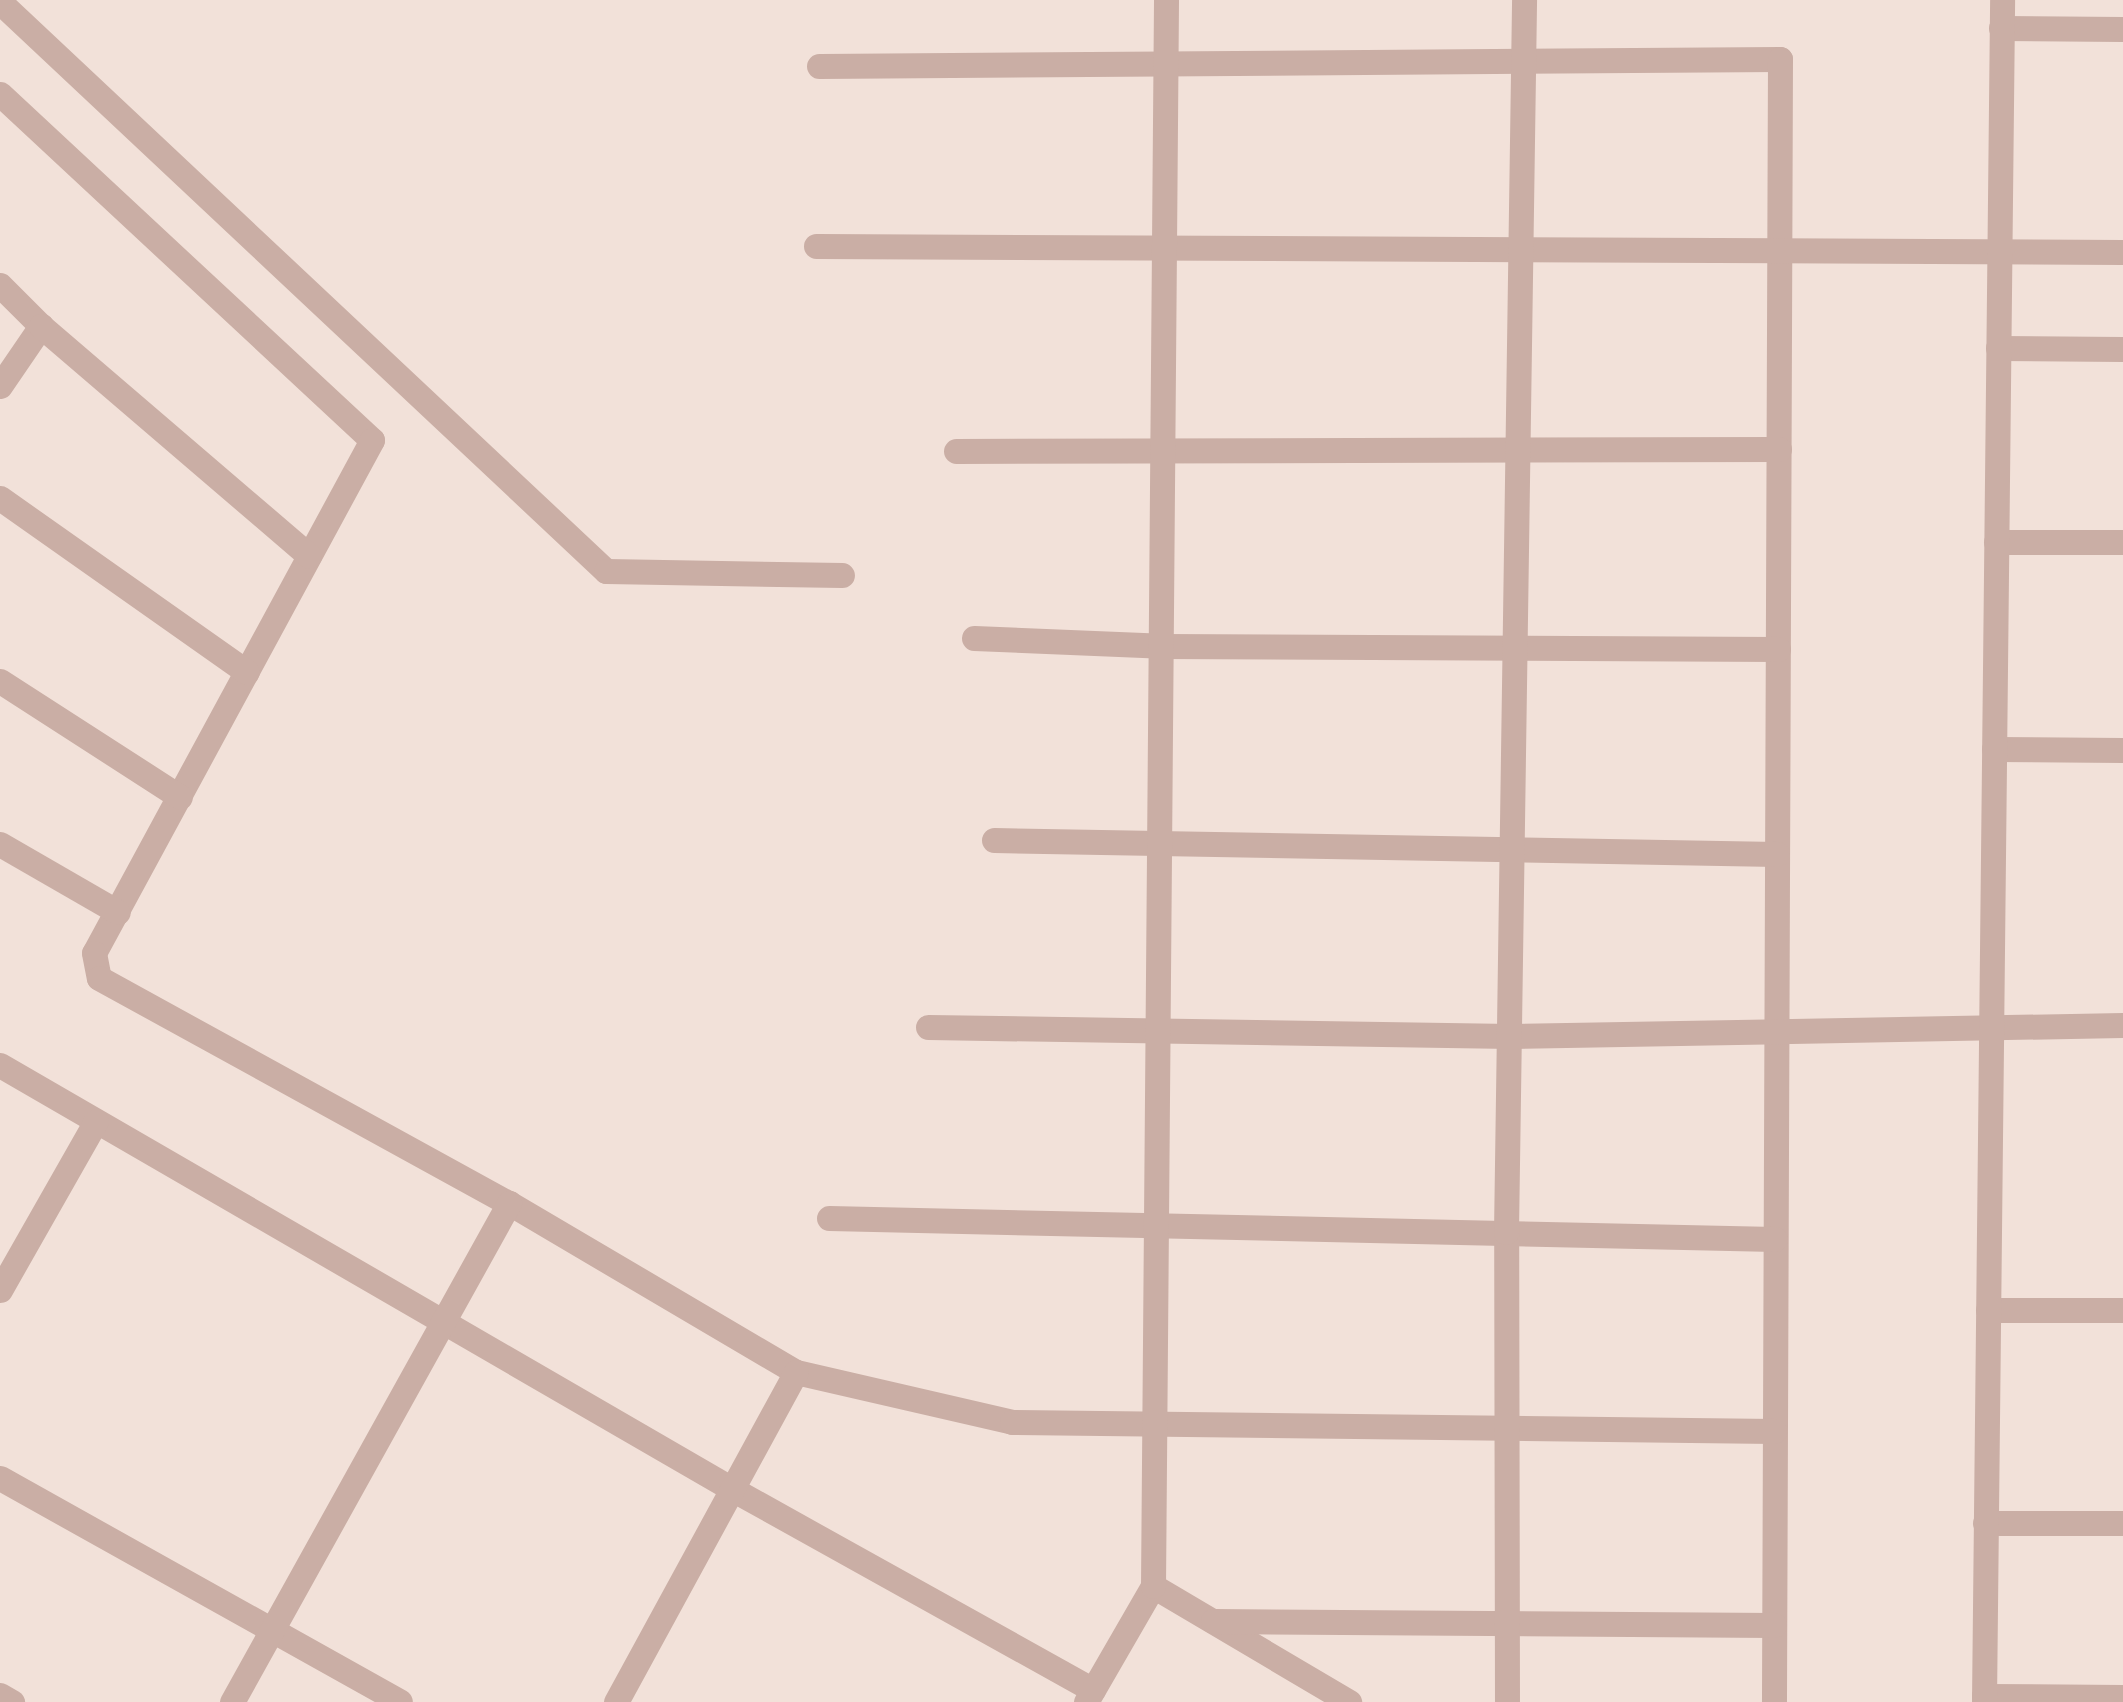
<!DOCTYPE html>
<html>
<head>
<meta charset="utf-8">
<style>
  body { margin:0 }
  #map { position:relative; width:2123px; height:1702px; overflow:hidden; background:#f2e1d9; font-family:Commissioner,sans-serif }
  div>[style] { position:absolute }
  .minor>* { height:25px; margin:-12.5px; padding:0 12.5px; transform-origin:12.5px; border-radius:12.5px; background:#caaea5 }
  span { translate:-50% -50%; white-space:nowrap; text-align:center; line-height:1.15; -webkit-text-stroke:10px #faece6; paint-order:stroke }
</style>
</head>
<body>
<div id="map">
  <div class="minor">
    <div style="left:0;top:2px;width:831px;rotate:43.2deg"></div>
    <div style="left:606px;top:571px;width:236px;rotate:1deg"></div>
    <div style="left:2001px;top:28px;width:122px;rotate:0.5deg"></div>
    <div style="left:819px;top:66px;width:961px;rotate:-0.42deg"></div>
    <div style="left:1780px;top:59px;width:1643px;rotate:90.21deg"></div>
    <div style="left:0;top:94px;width:508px;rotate:42.93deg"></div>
    <div style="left:372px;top:440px;width:583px;rotate:118.45deg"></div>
    <div style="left:94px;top:953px;width:25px;rotate:79deg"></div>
    <div style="left:99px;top:978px;width:468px;rotate:28.8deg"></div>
    <div style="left:509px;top:1203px;width:333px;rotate:30.5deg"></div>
    <div style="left:796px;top:1372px;width:222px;rotate:13deg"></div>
    <div style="left:1012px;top:1422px;width:762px;rotate:0.68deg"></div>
    <div style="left:816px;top:246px;width:1307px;rotate:0.26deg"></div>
    <div style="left:0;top:285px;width:58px;rotate:45deg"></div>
    <div style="left:1998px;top:348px;width:125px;rotate:0.5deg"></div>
    <div style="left:0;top:386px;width:73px;rotate:-55.7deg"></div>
    <div style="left:41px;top:326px;width:353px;rotate:40.6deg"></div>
    <div style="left:956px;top:451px;width:823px;rotate:-0.14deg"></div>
    <div style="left:0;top:498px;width:302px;rotate:35.2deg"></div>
    <div style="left:1996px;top:542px;width:127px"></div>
    <div style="left:974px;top:638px;width:187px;rotate:2.4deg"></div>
    <div style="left:1161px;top:646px;width:617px;rotate:0.28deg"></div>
    <div style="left:0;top:681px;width:214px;rotate:32.8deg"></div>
    <div style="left:1994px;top:749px;width:129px;rotate:0.4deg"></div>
    <div style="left:994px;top:840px;width:783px;rotate:1.02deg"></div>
    <div style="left:0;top:844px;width:136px;rotate:30deg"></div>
    <div style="left:928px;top:1027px;width:583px;rotate:0.88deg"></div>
    <div style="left:1511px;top:1036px;width:612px;rotate:-1.03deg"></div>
    <div style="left:0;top:1065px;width:846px;rotate:30.08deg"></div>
    <div style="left:732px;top:1489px;width:413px;rotate:29.1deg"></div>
    <div style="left:829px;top:1218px;width:946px;rotate:1.27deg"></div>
    <div style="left:0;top:1290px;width:194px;rotate:-60.4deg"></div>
    <div style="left:1988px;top:1310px;width:135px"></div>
    <div style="left:0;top:1478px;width:458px;rotate:29.2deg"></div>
    <div style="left:1985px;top:1523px;width:138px"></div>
    <div style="left:1153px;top:1586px;width:228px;rotate:30.6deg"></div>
    <div style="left:1213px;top:1621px;width:561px;rotate:0.41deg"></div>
    <div style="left:0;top:1695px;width:14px;rotate:30deg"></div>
    <div style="left:1984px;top:1696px;width:139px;rotate:0.4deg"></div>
    <div style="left:232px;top:1702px;width:571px;rotate:-60.96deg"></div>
    <div style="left:616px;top:1702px;width:376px;rotate:-61.4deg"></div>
    <div style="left:1086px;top:1702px;width:134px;rotate:-60deg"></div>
    <div style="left:1153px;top:1586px;width:1586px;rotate:-89.53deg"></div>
    <div style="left:1507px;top:1702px;width:470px;rotate:-90.1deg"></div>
    <div style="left:1506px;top:1232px;width:1232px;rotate:-89.16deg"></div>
    <div style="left:1984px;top:1702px;width:1702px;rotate:-89.39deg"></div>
  </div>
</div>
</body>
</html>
